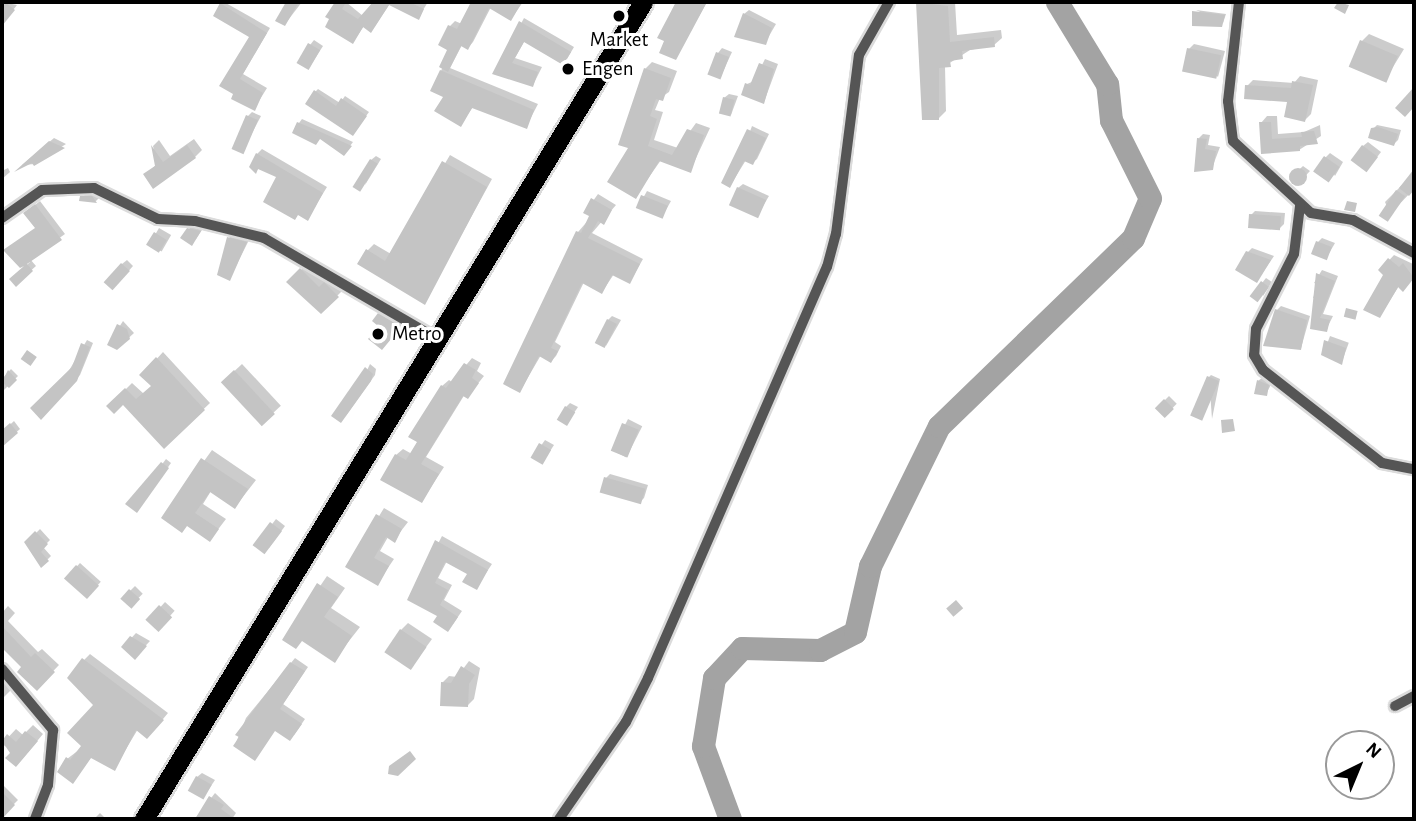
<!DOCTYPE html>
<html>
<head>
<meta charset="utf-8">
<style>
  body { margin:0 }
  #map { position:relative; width:1416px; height:821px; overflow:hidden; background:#fff; font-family:"Alegreya Sans",sans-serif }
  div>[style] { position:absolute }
  .shadow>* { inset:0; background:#0003; transform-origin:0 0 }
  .river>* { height:23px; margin:-11.5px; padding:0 11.5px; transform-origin:11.5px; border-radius:11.5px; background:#a3a3a3 }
  .building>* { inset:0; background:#c4c4c4; transform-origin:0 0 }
  .round { border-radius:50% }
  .roads { filter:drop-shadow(2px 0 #dbdbdb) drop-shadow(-2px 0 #dbdbdb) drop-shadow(0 2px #dbdbdb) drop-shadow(0 -2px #dbdbdb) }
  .minor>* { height:10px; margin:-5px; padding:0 5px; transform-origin:5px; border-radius:5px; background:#555 }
  .trunk>* { height:19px; margin:-9.5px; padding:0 9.5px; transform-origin:9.5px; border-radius:9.5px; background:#000 }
  .dots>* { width:19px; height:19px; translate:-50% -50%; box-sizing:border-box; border:4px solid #fff; border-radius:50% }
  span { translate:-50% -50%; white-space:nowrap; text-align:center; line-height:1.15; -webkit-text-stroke:6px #fff; paint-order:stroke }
  .poi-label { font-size:21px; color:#000 }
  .left { translate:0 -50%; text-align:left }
  .frame { position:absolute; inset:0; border:4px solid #000; pointer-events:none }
  .north { position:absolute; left:1325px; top:730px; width:70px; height:70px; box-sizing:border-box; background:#fff; border:2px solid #999; border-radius:50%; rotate:43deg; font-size:19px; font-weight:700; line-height:28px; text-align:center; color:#000 }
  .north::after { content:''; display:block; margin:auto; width:24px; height:32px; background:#000; clip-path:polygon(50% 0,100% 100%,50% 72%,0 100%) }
</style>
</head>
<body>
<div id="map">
  <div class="shadow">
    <div style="clip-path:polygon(2px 2px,17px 5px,2px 24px)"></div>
    <div style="clip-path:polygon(224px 2px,270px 28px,243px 74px,267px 88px,254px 109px,236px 93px,251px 36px,221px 4px)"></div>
    <div style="clip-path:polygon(288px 2px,302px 2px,285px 24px,278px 20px)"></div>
    <div style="clip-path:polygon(337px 2px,346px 2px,363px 16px,374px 2px,391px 2px,375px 26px,371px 31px,364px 26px,353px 42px,327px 16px)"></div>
    <div style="clip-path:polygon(405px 2px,428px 2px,418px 18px)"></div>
    <div style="clip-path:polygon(473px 2px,523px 2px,511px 19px,491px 7px,473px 42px,468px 48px,462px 45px,450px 68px,538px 104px,526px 127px,473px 107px,460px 125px,445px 96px,441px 71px,450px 50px,450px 26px,455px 21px,462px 24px)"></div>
    <div style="clip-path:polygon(676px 2px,707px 2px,675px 58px,667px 40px,659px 37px)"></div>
    <div style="clip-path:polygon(918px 2px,955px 2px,957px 35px,1001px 30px,1002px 38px,994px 45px,970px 50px,945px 66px,946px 111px,938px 119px,924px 119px)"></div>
    <div style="clip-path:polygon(749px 10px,776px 24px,765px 43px,744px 14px)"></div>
    <div style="clip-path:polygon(1196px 10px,1226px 14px,1223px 23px)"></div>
    <div style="clip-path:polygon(524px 18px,574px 47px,567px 59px,525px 40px,515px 58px,542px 67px,533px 85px,495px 73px)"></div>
    <div style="clip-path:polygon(1369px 34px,1404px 49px,1385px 80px,1362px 41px)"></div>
    <div style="clip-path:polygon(314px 40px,323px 46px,309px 68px,310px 45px)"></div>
    <div style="clip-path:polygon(1194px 44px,1225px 51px,1218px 77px,1189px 49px)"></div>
    <div style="clip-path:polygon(722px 48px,732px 52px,720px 78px,718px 53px)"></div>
    <div style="clip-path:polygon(765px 59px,778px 64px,764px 102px,747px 84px,754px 81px)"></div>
    <div style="clip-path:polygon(652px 62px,677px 71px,669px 92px,660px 98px,655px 110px,663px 112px,654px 140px,678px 148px,696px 123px,710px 128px,690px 171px,661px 160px,635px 197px,631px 147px,645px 69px)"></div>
    <div style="clip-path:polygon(1300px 76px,1318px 80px,1311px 114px,1305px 120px,1290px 101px,1247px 86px,1253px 80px,1294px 83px)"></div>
    <div style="clip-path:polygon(318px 89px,340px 103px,345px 96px,369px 112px,355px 131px,315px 92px)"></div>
    <div style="clip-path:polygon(729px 94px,738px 96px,731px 115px,724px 98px)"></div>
    <div style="clip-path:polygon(252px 112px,261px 116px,242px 152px,248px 116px)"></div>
    <div style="clip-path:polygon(1267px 116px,1277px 116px,1278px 134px,1304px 132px,1320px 125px,1321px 136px,1299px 150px,1263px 152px,1261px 123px)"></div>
    <div style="clip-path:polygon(302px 119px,353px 142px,347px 150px,321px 137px,316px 143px,299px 123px)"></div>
    <div style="clip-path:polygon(1377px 125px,1401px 130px,1398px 140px,1394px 144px,1373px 129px)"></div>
    <div style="clip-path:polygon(752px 126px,769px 134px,757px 159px,752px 163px,746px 160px,730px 186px)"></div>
    <div style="clip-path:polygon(1203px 134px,1210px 135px,1208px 145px,1220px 147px,1212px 168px,1199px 138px)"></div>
    <div style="clip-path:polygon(54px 138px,66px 144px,35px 164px,22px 165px)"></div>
    <div style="clip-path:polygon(194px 139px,202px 150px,195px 157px,145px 175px,157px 164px,153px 146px,159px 140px,170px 156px)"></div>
    <div style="clip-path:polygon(1368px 142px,1381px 152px,1371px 165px,1363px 146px)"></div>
    <div style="clip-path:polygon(262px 149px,327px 187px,308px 218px,278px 176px,259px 168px,256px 171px,257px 154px)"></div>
    <div style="clip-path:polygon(1330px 153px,1343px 162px,1335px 176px,1325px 158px)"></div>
    <div style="clip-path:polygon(450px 155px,492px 179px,424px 303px,367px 251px,374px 244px,391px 254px)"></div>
    <div style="clip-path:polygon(376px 156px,381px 159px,365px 185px,371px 160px)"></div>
    <div style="clip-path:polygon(1303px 166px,1310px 171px,1296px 186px,1289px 179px)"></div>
    <div style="clip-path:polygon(8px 168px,10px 172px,2px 179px,2px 171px)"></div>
    <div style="clip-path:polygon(1414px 173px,1414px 189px,1390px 214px,1385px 202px)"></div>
    <div style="clip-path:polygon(743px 184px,769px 196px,757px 216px,738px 188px)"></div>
    <div style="clip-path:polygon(647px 191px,671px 201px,662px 217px,638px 207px)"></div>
    <div style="clip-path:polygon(86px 193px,101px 194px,101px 196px,96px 201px,81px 200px)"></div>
    <div style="clip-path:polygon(598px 194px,616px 205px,592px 233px,643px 259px,630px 282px,614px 274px,602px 292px,584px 282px,555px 342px,561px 346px,556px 356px,551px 361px,541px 355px,520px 391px,506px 383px,578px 232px,592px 216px,585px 212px)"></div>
    <div style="clip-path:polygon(40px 201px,65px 234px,30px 259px,36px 266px,16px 284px,12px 279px,30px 262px,29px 260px,37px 228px,30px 209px)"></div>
    <div style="clip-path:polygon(1255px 211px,1285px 213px,1284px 224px,1280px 228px,1251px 215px)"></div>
    <div style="clip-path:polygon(193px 225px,204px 227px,196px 239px,188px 230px)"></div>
    <div style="left:159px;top:228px;width:14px;height:19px;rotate:30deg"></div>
    <div style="clip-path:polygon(233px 234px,250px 238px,230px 278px,229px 238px)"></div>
    <div style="clip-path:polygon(1322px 238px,1335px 243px,1327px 257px,1318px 242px)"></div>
    <div style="clip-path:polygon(1252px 248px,1274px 256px,1257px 281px,1247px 253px)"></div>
    <div style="clip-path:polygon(1394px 255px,1413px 264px,1414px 277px,1403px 289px,1399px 286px,1380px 316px,1385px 274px,1380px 270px)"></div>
    <div style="clip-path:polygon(127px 260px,133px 266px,118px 283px,122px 264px)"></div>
    <div style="clip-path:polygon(307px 264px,326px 282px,331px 278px,343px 290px,321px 312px,289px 282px)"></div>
    <div style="clip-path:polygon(1322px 270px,1338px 276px,1323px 314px,1333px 316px,1326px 330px,1312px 328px,1318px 300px,1313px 298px,1318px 284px,1314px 283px)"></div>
    <div style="clip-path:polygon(1266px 278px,1272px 282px,1263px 296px,1262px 283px)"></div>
    <div style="clip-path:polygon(1281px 306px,1310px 316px,1301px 348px,1277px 310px)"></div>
    <div style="clip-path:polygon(386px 307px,406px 319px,388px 341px,379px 314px)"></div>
    <div style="clip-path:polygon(612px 316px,621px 320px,606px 346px,608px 320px)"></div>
    <div style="clip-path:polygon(123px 321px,134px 333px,121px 345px,109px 343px)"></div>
    <div style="left:1330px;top:336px;width:20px;height:19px;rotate:20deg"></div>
    <div style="clip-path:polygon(87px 340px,93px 343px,80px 375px,41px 418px)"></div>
    <div style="clip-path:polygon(163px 352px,210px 403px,164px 447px,123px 403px,109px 406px,132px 383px,144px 394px,153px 386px,142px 375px)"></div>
    <div style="clip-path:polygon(472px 358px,481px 363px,477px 371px,484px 376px,468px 396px,465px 394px,426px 457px,444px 467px,422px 501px,396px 455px,403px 449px,412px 454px,442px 386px,449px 380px,452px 382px)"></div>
    <div style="left:242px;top:364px;width:57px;height:26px;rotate:47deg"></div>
    <div style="clip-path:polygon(370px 364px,376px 369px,375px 375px,345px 417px)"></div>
    <div style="clip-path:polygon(11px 369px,18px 376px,2px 392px,2px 379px)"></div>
    <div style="clip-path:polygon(1211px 375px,1220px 379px,1212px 419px,1209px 377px)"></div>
    <div style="clip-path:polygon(1263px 377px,1273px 381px,1266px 394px,1258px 381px)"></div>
    <div style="left:1169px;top:396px;width:11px;height:18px;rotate:45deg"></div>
    <div style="clip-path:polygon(570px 403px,578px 407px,567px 423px,566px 407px)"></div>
    <div style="left:628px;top:419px;width:16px;height:35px;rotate:27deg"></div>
    <div style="clip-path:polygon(14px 421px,20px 429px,2px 445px,2px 432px)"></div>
    <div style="clip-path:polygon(545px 440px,554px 445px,543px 462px,533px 457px)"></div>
    <div style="clip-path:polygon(212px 450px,256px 480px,235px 507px,211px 491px,203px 504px,226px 519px,210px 540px,188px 525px,163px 518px)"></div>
    <div style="clip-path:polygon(166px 459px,171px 463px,140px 507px,163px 463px)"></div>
    <div style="clip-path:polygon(610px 474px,648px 485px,644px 498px,640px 502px,606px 478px)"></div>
    <div style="clip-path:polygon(384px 508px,408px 522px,394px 540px,388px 537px,380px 551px,394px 559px,377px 584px,348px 567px)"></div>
    <div style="clip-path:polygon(276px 519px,285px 526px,269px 548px,256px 545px)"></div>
    <div style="clip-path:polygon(40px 529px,50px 540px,43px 547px,51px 556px,41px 566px,27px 542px)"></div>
    <div style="clip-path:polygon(442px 536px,492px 564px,476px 588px,469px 573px,447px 561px,438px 578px,452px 585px,444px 600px,462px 611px,453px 624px,409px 600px)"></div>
    <div style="left:80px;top:563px;width:28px;height:21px;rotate:42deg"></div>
    <div style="clip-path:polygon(327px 576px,345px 588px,331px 608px,360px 627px,334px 660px,303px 639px,284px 639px)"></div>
    <div style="left:135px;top:586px;width:11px;height:17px;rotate:45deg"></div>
    <div style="left:165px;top:602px;width:13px;height:24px;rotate:42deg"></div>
    <div style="clip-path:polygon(8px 606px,15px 613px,8px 621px,38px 652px,42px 649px,59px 665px,37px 688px,24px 667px,2px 646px,2px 613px)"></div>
    <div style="clip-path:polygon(408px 623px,432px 639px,411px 668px,401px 630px)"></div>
    <div style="clip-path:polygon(136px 633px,150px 641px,135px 657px,123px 647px)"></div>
    <div style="clip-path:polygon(90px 654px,168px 713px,153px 731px,138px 729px,114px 769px,92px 756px,78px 775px,67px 759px,84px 746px,95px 705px,84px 660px)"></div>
    <div style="clip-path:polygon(295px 658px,308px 667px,283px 704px,305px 719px,294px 735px,276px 729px,235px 745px,246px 718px)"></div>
    <div style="clip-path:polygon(469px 661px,480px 668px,474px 699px,468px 705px,442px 683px,449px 676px,457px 677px)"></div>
    <div style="clip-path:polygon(2px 675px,11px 690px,2px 699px)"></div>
    <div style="clip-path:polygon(33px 725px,43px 734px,23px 758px,2px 744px,16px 729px,23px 735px)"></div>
    <div style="clip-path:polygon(202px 773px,215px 780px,203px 798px,197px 777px)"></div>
    <div style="clip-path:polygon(2px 784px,18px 800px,2px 816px)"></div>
    <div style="clip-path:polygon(215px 793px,236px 813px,232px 819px,195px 819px)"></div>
    <div style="clip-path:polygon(100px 813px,106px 819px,94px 819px)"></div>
  </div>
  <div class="river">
    <div style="left:730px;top:819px;width:78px;rotate:-110.3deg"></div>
    <div style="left:703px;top:746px;width:69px;rotate:-80.8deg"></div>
    <div style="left:714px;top:678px;width:41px;rotate:-47deg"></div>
    <div style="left:742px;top:648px;width:78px;rotate:1.5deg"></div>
    <div style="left:820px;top:650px;width:39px;rotate:-27deg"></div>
    <div style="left:855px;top:632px;width:68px;rotate:-77.2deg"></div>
    <div style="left:870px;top:566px;width:156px;rotate:-63.8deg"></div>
    <div style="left:939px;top:426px;width:270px;rotate:-44.1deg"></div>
    <div style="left:1133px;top:238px;width:43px;rotate:-67deg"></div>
    <div style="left:1150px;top:198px;width:87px;rotate:-116.6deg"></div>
    <div style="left:1111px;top:120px;width:36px;rotate:-96deg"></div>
    <div style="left:1107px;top:84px;width:96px;rotate:-121.4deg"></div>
  </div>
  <div class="building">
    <div style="clip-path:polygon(286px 2px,299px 2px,285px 26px,275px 21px)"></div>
    <div style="clip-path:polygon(335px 2px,346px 2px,342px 9px,358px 19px,373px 2px,409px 2px,424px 9px,419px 20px,389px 5px,371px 33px,363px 27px,353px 44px,325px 27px,329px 19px,325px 17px)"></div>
    <div style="clip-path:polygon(471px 2px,522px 2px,511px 21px,489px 8px,468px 50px,461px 46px,448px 72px,439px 67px,447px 50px,438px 45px,448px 25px,457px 29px)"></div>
    <div style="clip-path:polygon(676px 2px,707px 2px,676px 60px,659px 53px,664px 41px,657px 38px)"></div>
    <div style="clip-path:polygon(916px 2px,948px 6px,950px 42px,994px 37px,995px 47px,962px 51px,963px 59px,950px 61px,951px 67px,939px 68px,939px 120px,922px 120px)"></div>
    <div style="clip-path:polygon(1338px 2px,1349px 5px,1345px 14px,1334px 8px)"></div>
    <div style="clip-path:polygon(6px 3px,15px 10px,2px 26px,2px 8px)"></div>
    <div style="clip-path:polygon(220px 3px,267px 33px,240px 79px,263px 93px,255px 111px,231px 99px,233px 94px,219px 86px,249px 37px,213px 16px)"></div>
    <div style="clip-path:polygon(1192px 11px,1225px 15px,1222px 27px,1192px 26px)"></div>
    <div style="clip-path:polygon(743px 13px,772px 28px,766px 45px,734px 37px)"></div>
    <div style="clip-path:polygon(519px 21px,571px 52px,563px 65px,524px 42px,512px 63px,538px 72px,533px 87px,492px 74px)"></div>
    <div style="left:1360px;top:40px;width:41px;height:29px;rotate:23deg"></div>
    <div style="left:308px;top:43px;width:14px;height:23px;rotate:30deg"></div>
    <div style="left:1187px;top:48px;width:35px;height:24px;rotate:12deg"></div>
    <div style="left:716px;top:52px;width:14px;height:24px;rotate:21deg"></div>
    <div style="clip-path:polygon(759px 63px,774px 69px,764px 104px,741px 95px,745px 83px,750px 85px)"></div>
    <div style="clip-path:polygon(644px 68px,671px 78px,663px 101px,656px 99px,650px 116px,657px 119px,648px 146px,672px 155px,687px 129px,704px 135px,691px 173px,659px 161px,636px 199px,607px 182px,628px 148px,618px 145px)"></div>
    <div style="clip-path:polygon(440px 70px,534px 110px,527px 129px,472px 108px,461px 127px,434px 111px,443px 97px,430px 91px)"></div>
    <div style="clip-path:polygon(1292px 81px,1313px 85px,1305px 122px,1284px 117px,1287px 102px,1244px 99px,1245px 85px,1291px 88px)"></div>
    <div style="clip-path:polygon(1414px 87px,1414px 107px,1405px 117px,1395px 108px)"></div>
    <div style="clip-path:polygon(314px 90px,336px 106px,341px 98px,367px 116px,353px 136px,305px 104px)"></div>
    <div style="left:723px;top:97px;width:12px;height:17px;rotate:14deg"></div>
    <div style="left:246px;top:115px;width:13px;height:37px;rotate:23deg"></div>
    <div style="clip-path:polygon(297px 122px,314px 129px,352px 146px,344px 156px,320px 139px,316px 145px,292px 133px)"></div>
    <div style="clip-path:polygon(1259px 122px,1271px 122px,1272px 139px,1302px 137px,1301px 132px,1314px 131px,1318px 144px,1300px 146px,1300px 151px,1261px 154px)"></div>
    <div style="clip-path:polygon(1378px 127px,1398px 134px,1394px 146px,1368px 138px,1371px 128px)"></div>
    <div style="clip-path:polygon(747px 129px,766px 138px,753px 165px,744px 161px,730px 188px,721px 183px)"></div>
    <div style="clip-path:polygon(1197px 138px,1207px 139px,1205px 149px,1216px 151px,1213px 170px,1194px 172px)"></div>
    <div style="clip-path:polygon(49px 141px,65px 148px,34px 166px,32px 163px,14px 172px)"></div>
    <div style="clip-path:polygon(151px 145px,163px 162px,187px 145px,196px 158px,153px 189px,143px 174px,155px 166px)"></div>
    <div style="left:1362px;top:145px;width:20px;height:19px;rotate:37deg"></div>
    <div style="clip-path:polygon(256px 153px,323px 193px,308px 221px,298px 215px,295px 220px,263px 202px,276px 177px,258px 169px,256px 174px,249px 167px)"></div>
    <div style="left:1324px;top:156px;width:19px;height:19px;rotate:35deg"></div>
    <div style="left:370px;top:159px;width:9px;height:33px;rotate:32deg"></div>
    <div style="clip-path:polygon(442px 161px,487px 187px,425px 305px,357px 264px,366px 249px,385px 261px)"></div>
    <div class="round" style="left:1289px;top:168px;width:18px;height:18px"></div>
    <div style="clip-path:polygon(1414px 169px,1414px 190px,1409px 196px,1399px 188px)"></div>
    <div style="left:737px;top:187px;width:32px;height:20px;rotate:24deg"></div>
    <div style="left:1396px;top:190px;width:11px;height:31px;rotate:34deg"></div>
    <div style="left:641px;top:195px;width:29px;height:14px;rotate:22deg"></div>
    <div style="clip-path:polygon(80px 196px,92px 196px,97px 203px,79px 201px)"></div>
    <div style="clip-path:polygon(591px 198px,612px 210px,604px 225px,598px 221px,588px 238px,640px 264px,630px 284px,612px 275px,602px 294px,582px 283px,551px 348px,558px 351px,551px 363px,539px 356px,520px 393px,503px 384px,576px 231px,581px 233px,589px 216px,583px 213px)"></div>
    <div style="clip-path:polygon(1347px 201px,1357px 203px,1355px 212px,1344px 210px)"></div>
    <div style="clip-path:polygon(35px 204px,62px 240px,27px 264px,33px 271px,16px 287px,9px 279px,24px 266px,20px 268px,3px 250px,35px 228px,23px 213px)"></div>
    <div style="left:1249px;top:214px;width:32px;height:14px;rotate:4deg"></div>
    <div style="clip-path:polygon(187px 228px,201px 231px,192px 246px,180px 238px)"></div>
    <div style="left:154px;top:232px;width:15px;height:15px;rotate:32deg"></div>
    <div style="clip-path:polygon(227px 237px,247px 242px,230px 281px,217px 275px)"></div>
    <div style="left:1316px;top:241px;width:17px;height:14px;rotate:21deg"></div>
    <div style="clip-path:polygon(1246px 251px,1271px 260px,1257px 283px,1235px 270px)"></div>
    <div style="clip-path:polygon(1388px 258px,1399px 267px,1403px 263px,1414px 278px,1403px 292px,1398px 287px,1380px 318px,1363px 310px,1383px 275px,1378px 270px)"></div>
    <div style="left:121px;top:263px;width:12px;height:26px;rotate:42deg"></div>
    <div style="clip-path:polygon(300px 268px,319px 287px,324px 282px,339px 297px,321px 314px,286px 282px)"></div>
    <div style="clip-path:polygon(1316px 273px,1335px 281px,1320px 318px,1330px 320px,1327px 332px,1310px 329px)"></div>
    <div style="left:1261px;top:281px;width:10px;height:19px;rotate:37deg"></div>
    <div style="left:1346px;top:308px;width:12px;height:9px;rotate:14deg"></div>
    <div style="clip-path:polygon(1275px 309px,1307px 320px,1301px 350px,1263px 346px)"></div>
    <div style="clip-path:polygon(378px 313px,401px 327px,382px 350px,368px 339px,378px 326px,372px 321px)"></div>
    <div style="left:607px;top:319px;width:11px;height:27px;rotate:27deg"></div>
    <div style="clip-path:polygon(117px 324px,127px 329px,130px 339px,117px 350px,107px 345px)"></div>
    <div style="clip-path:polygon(1324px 340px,1346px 348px,1342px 365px,1321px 355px)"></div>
    <div style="clip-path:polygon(81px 343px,90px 347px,77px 381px,41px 420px,30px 408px,72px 367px)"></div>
    <div style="left:27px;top:350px;width:12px;height:11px;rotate:35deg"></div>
    <div style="clip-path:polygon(156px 357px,205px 410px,164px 449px,123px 405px,114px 414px,106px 406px,125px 388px,136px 399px,151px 386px,139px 375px)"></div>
    <div style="clip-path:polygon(464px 363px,476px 370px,472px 378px,479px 383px,468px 399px,463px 396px,421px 464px,439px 474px,422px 503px,380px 480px,395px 454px,406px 460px,417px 442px,408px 437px,441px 385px,446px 388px)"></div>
    <div style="clip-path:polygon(365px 367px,373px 374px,371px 381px,341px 423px,331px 416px)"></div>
    <div style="clip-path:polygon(8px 370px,17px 380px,9px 388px,2px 382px)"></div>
    <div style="left:234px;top:370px;width:60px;height:18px;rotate:47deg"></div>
    <div style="left:1207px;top:376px;width:13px;height:43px;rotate:23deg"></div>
    <div style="clip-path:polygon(1257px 380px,1269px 385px,1267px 396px,1254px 394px)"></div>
    <div style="left:1164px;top:399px;width:14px;height:13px;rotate:45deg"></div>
    <div style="left:565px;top:406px;width:12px;height:16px;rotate:31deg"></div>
    <div style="clip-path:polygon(1233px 419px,1235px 431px,1222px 433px,1221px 420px)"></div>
    <div style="clip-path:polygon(10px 423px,18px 433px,2px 447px,2px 430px)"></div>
    <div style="left:622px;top:423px;width:18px;height:30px;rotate:22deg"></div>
    <div style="left:539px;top:443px;width:14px;height:17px;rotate:30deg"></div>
    <div style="clip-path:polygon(201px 458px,248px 489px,235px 509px,210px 492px,195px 513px,219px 529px,210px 542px,187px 526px,182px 533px,161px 518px)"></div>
    <div style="clip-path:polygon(161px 462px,169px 468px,137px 513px,125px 504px)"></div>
    <div style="left:604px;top:477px;width:43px;height:16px;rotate:16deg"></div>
    <div style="clip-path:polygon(376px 514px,402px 529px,395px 543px,386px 537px,374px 558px,389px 566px,378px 586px,345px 567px)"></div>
    <div style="left:270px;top:522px;width:15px;height:29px;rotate:37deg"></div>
    <div style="clip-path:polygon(35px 531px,48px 544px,41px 552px,49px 561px,41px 568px,24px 542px)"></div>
    <div style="clip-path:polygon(435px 540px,488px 570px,477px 590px,462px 582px,467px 574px,445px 562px,435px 583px,448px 590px,440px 605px,458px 617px,448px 632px,433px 622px,437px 616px,407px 600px)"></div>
    <div style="left:76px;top:565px;width:31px;height:18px;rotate:42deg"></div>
    <div style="clip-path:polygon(317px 583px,338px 597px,324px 617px,352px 636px,335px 663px,302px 641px,296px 649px,282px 640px)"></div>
    <div style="left:129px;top:589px;width:15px;height:13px;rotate:42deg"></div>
    <div style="left:956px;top:600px;width:11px;height:13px;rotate:49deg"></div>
    <div style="left:159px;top:605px;width:18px;height:20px;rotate:43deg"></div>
    <div style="clip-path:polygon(2px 626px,31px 657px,35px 653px,55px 672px,37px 691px,17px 672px,21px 667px,2px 648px)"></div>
    <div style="left:400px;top:629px;width:32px;height:28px;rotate:34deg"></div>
    <div style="clip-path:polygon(130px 636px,147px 646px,135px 660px,121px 647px)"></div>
    <div style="clip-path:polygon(82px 658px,164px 720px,147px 739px,136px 730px,115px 771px,91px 758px,73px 784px,57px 772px,66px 757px,70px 760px,81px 746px,67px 733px,93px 705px,67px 678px)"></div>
    <div style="clip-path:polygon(290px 662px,305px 671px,280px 709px,302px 724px,290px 741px,275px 731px,255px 761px,233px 746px,239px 737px,235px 735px)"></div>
    <div style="clip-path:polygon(461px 666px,475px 675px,469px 684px,468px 707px,440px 706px,441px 682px,451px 683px)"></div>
    <div style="clip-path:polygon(25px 731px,38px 741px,16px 767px,5px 758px,10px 753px,2px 741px,7px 734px,16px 742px)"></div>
    <div style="clip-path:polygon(410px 751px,416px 759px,398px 776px,388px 774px,389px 766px)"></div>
    <div style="left:196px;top:776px;width:18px;height:17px;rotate:29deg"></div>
    <div style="clip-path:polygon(2px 792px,15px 805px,2px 819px)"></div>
    <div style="clip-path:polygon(209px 796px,224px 805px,221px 809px,235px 819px,195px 819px)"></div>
  </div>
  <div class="roads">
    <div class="minor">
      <div style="left:1239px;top:2px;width:100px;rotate:96.3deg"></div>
      <div style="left:1228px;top:101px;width:40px;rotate:82.9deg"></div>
      <div style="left:1233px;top:141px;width:106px;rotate:42.7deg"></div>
      <div style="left:1311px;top:213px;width:43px;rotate:9.5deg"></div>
      <div style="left:1353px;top:220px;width:69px;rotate:28.4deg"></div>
      <div style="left:1300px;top:206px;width:48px;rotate:97.1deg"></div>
      <div style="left:1294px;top:254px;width:84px;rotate:116.9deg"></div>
      <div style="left:1256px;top:329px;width:26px;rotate:94deg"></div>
      <div style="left:1254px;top:355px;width:17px;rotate:59deg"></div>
      <div style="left:1263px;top:370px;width:151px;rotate:38deg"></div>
      <div style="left:1382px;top:463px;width:33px;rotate:11deg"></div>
      <div style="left:2px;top:218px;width:49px;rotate:-35deg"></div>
      <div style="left:42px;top:190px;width:52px;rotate:-2.2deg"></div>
      <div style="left:94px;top:188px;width:71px;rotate:25.8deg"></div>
      <div style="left:158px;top:219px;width:37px;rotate:3deg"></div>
      <div style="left:195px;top:221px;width:71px;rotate:13.8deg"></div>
      <div style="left:264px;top:238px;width:199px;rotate:30.2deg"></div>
      <div style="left:2px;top:669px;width:80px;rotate:50.1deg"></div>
      <div style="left:53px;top:730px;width:55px;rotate:95.2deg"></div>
      <div style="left:48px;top:785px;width:36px;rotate:111deg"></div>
      <div style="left:1395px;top:706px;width:21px;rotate:-28deg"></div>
      <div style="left:559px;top:819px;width:118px;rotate:-55.4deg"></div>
      <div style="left:626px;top:722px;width:49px;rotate:-63.4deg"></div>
      <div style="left:648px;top:678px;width:448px;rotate:-66.5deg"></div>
      <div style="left:827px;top:267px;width:34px;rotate:-75deg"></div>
      <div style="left:836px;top:234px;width:180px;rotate:-82.7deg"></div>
      <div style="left:859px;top:55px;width:61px;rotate:-60.5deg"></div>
    </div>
    <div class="trunk">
      <div style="left:144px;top:819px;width:957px;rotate:-58.58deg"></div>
    </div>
  </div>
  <div class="dots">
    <div style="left:619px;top:16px;background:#000"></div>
    <div style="left:568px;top:69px;background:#000"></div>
    <div style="left:378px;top:334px;background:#000"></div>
  </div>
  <div class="poi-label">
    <span style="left:619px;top:40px">Market</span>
    <span class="left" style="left:582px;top:69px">Engen</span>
    <span class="left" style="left:392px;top:334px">Metro</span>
  </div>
  <div class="frame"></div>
  <div class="north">N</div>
</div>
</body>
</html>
